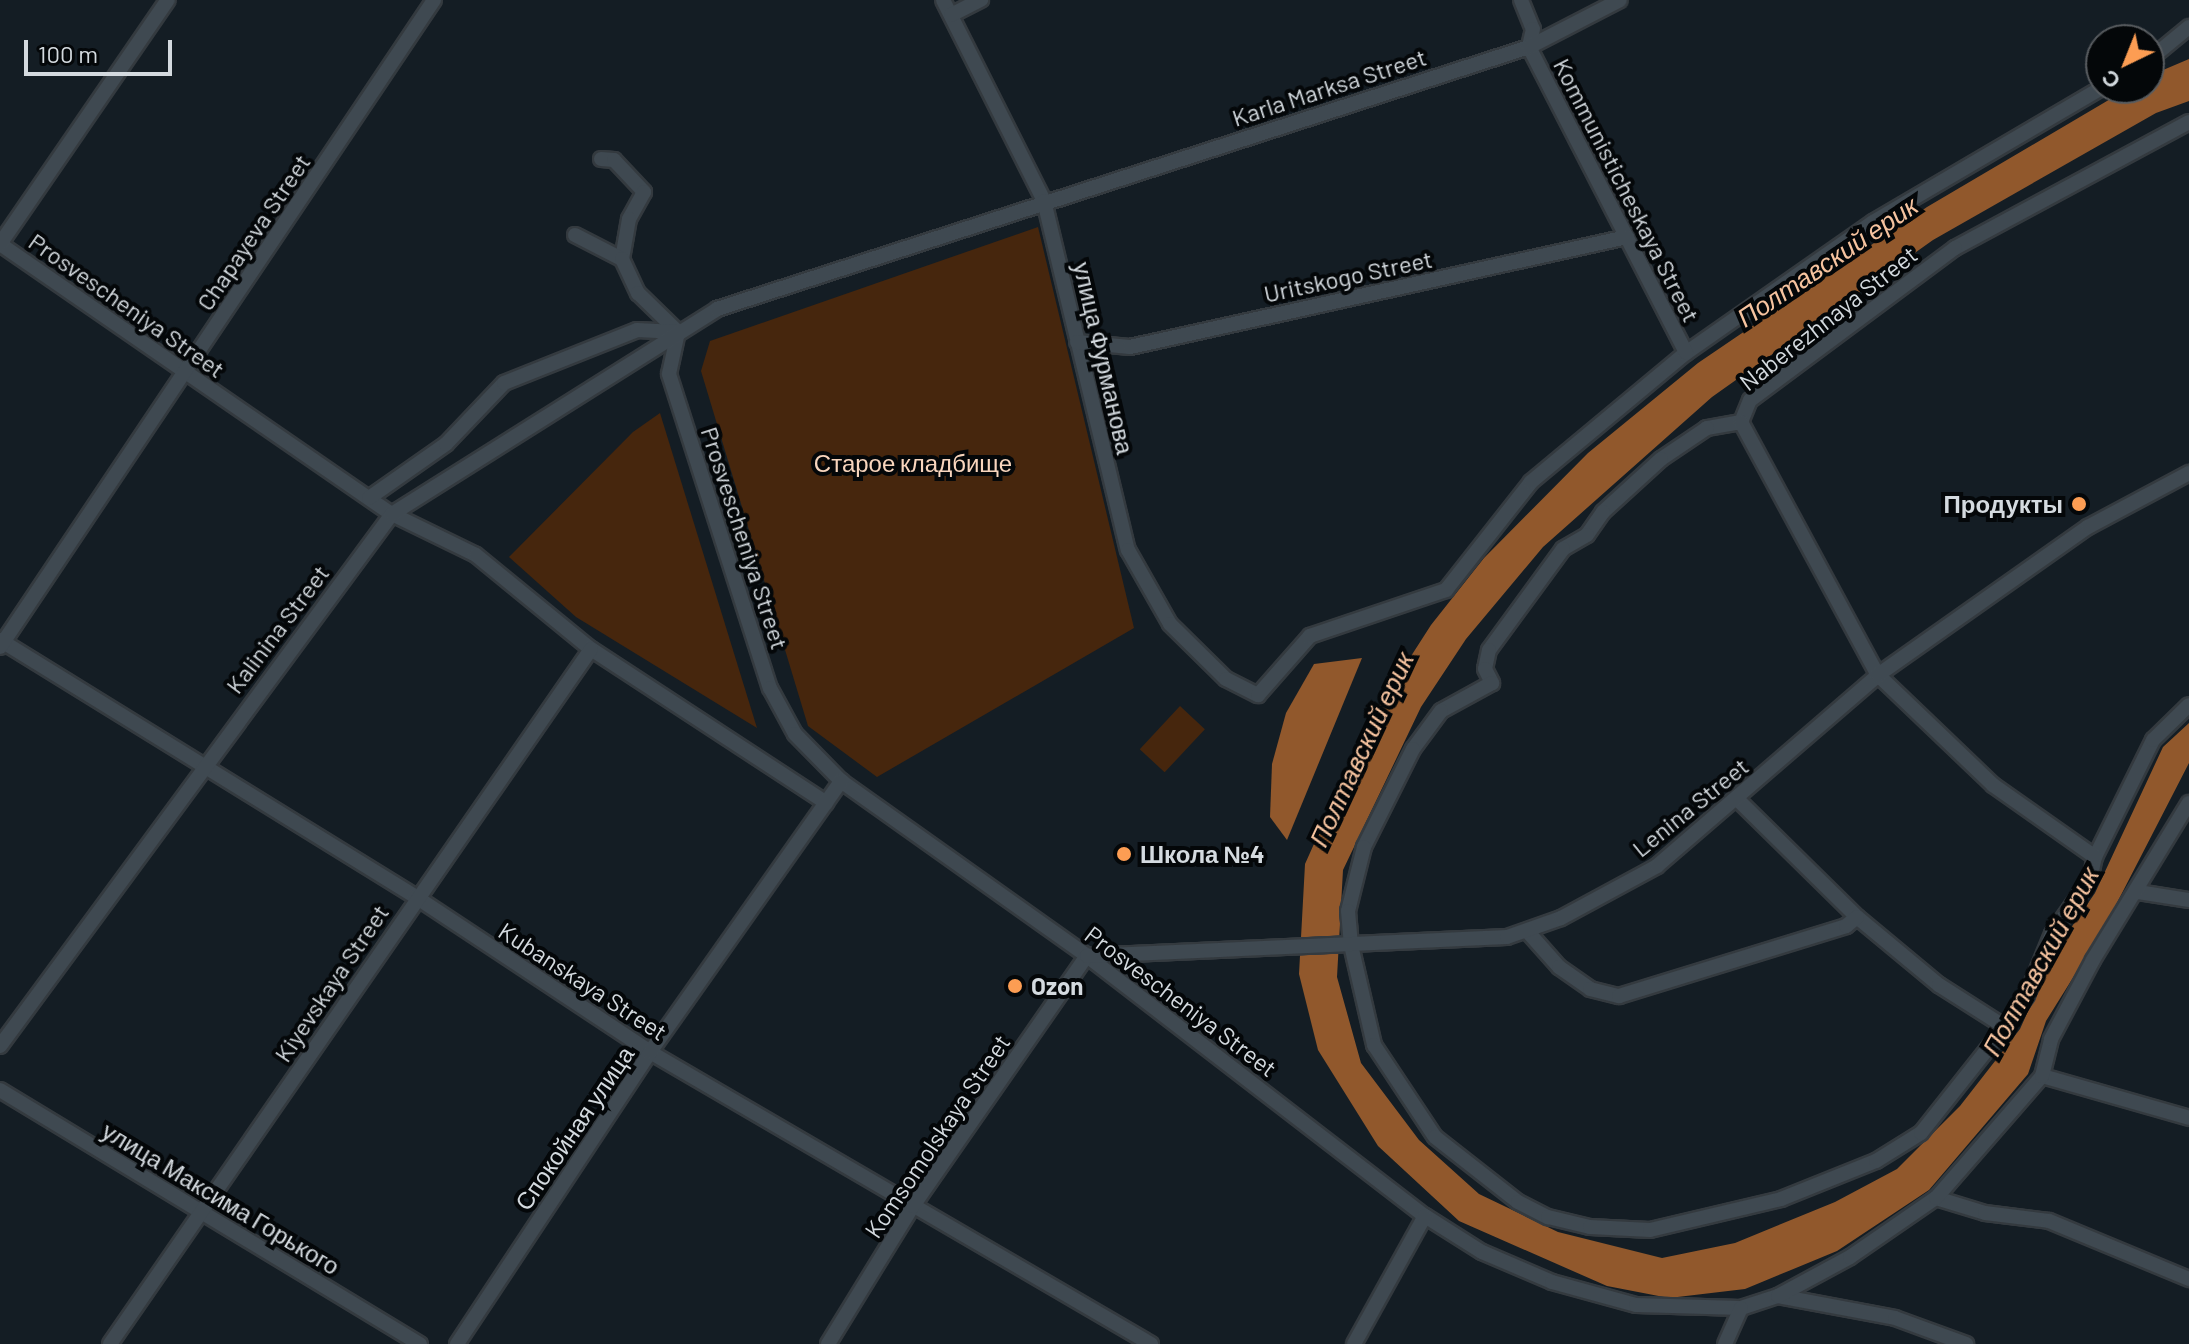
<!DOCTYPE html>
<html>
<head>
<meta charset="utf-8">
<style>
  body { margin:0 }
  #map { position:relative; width:2189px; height:1344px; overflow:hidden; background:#141d24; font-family:Barlow,sans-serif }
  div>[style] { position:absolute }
  .green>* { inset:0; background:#46260d; transform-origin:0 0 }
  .water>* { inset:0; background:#91582c }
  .roads { filter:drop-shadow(2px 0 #343a3f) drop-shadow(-2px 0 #343a3f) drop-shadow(0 2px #343a3f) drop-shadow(0 -2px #343a3f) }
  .minor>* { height:14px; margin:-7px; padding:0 7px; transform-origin:7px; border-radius:7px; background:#3f4951 }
  .dots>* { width:22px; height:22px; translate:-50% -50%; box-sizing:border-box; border:4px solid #040709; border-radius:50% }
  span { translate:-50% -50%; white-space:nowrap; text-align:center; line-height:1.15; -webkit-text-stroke:8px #040709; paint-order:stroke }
  .street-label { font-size:24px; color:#d4dadf }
  .park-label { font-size:24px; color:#f8d5bd }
  .poi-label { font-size:24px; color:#d4dadf; font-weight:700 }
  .right { translate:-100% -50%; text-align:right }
  .left { translate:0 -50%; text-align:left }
  .water-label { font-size:26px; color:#f6c39f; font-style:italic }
  .north { position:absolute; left:2085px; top:24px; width:80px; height:80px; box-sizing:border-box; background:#040709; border:2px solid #575b5f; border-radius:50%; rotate:223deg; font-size:22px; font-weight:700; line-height:32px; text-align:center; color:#d4dadf }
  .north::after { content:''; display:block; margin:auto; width:28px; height:36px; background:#fc9d53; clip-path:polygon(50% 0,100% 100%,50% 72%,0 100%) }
  .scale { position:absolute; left:24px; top:40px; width:148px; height:36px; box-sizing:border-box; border:4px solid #d4dadf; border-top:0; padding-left:10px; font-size:24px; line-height:28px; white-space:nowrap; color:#d4dadf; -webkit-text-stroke:6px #040709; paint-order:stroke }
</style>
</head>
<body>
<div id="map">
  <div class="green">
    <div style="clip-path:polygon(1038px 227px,1134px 628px,877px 777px,808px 726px,701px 371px,710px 341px)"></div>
    <div style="clip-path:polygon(660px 413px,757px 728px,576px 617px,509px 557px,633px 432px)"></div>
    <div style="left:1180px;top:706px;width:34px;height:59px;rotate:43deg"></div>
  </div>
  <div class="water">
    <div style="clip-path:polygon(2189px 59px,2189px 101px,2156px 113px,1933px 240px,1712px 397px,1543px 547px,1466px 639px,1421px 707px,1343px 870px,1337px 977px,1361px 1063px,1419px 1140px,1479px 1194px,1558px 1232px,1662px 1258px,1735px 1243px,1835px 1202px,1897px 1169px,1960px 1106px,2020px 1029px,2055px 951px,2095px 893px,2163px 747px,2189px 723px,2189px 763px,2104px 928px,2046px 1021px,2028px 1074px,1929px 1190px,1837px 1251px,1745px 1289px,1669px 1298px,1607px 1286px,1459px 1221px,1378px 1146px,1318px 1050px,1299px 974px,1305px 864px,1368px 723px,1431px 625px,1484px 558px,1588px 453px,1698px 363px,1927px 207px,2129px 88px,2149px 88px,2149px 76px)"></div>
    <div style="clip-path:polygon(1362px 658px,1287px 840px,1270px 817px,1272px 764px,1286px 713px,1314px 664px)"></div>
  </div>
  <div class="roads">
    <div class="minor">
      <div style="left:943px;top:0;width:225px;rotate:63.3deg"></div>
      <div style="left:1044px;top:201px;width:359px;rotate:76.5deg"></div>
      <div style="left:1128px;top:550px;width:85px;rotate:60.4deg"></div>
      <div style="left:1170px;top:624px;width:78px;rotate:44.5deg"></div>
      <div style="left:1226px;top:679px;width:36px;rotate:27deg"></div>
      <div style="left:1258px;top:695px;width:79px;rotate:-48.6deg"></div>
      <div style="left:1310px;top:636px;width:144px;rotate:-18.7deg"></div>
      <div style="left:1446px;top:590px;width:137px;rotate:-51.8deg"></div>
      <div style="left:1531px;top:482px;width:202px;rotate:-39.8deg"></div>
      <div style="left:1686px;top:353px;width:228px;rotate:-35deg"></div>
      <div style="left:1873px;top:222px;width:264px;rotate:-30.4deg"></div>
      <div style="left:1521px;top:0;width:31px;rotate:68deg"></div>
      <div style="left:1533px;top:29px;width:18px;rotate:103deg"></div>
      <div style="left:1529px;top:47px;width:344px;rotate:62.8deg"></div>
      <div style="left:951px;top:15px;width:34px;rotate:-27deg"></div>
      <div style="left:2149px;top:60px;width:52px;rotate:-39.5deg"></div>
      <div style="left:2189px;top:122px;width:266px;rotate:151.7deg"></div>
      <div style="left:1955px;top:248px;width:255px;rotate:143.4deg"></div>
      <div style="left:1750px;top:400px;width:24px;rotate:112deg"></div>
      <div style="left:1741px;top:422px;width:35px;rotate:170deg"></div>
      <div style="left:1707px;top:428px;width:55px;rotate:146deg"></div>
      <div style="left:1661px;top:459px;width:79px;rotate:137.6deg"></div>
      <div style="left:1603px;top:512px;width:28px;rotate:125deg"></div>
      <div style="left:1587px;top:535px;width:28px;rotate:150deg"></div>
      <div style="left:1563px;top:549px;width:125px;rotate:126.2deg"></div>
      <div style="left:1489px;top:650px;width:19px;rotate:102deg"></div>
      <div style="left:1485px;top:669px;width:16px;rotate:63deg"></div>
      <div style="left:1492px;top:683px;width:58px;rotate:151.2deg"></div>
      <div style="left:1441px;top:711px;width:47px;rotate:126.4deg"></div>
      <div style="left:1413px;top:749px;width:110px;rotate:116.6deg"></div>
      <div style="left:1364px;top:847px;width:66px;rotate:104deg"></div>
      <div style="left:1348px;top:911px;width:34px;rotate:85deg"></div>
      <div style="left:1351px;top:945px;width:103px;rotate:77deg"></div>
      <div style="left:1374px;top:1045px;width:110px;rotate:56.5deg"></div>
      <div style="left:1435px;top:1137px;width:105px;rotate:38.1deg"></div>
      <div style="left:1518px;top:1202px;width:34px;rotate:27deg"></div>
      <div style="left:1548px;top:1217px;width:43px;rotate:13.4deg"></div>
      <div style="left:1590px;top:1227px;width:60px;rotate:2.9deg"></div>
      <div style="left:1650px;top:1230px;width:135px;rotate:-13.3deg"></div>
      <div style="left:1781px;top:1199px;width:102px;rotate:-21.8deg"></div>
      <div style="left:1876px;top:1161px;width:53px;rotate:-31.9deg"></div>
      <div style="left:1921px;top:1133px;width:135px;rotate:-51.6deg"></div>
      <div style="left:2005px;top:1027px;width:39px;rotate:-55deg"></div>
      <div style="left:2027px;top:995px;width:66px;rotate:-67.7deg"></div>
      <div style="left:2052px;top:934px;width:66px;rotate:-54.9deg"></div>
      <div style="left:2090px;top:880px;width:24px;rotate:-78deg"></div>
      <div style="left:2095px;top:857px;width:131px;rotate:-63.6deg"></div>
      <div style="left:2153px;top:740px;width:50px;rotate:-44.2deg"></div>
      <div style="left:601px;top:159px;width:13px;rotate:4deg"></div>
      <div style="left:614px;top:160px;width:44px;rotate:46.8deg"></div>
      <div style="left:644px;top:192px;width:31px;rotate:119deg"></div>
      <div style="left:629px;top:219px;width:41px;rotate:99.9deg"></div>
      <div style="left:575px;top:235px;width:53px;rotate:27.1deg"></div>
      <div style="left:622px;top:259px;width:38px;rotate:65deg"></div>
      <div style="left:638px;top:293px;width:56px;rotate:44.3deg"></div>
      <div style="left:0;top:244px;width:476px;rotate:34.6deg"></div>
      <div style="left:392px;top:514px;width:93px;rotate:26deg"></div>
      <div style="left:476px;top:555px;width:149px;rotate:39.3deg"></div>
      <div style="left:591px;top:649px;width:281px;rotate:33.2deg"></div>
      <div style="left:0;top:244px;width:296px;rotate:-55.5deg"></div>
      <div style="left:678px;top:332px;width:43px;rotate:102.1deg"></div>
      <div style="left:669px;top:374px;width:330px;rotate:72.2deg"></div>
      <div style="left:770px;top:688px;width:52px;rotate:61.5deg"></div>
      <div style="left:795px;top:734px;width:66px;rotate:45.6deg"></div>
      <div style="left:841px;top:781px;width:302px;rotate:35.4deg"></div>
      <div style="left:1087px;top:956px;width:426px;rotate:37.6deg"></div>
      <div style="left:1425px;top:1216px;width:67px;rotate:32.3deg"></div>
      <div style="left:1482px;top:1252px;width:76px;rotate:23.2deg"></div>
      <div style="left:1552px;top:1282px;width:87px;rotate:15.3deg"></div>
      <div style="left:1636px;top:1305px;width:105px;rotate:1.6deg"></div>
      <div style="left:1741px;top:1308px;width:39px;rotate:-18deg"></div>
      <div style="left:1778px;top:1296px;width:119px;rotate:10.6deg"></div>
      <div style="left:1895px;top:1318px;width:76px;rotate:20.1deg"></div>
      <div style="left:1077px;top:342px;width:53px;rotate:5.4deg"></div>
      <div style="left:1130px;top:347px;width:509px;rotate:-12.48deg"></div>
      <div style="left:1741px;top:422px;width:288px;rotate:61.6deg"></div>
      <div style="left:1878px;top:675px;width:159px;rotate:43.7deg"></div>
      <div style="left:1993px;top:785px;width:125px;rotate:35.2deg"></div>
      <div style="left:369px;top:498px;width:94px;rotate:-35deg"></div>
      <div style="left:446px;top:444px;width:84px;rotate:-46.4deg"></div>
      <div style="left:504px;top:383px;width:143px;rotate:-21.7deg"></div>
      <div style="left:637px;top:330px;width:40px;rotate:2.9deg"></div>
      <div style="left:0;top:640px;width:489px;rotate:31.7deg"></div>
      <div style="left:416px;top:897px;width:281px;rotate:33.5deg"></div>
      <div style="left:650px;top:1052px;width:580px;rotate:30.24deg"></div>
      <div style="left:0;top:647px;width:779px;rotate:-56.15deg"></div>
      <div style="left:1737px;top:799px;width:168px;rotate:44.5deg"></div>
      <div style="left:1857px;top:917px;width:107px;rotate:39.7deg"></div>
      <div style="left:1939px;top:985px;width:78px;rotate:32.5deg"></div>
      <div style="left:2138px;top:892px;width:52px;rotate:8.9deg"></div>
      <div style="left:1528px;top:932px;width:47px;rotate:48.5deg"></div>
      <div style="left:1559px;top:967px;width:38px;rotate:35deg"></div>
      <div style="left:1590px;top:989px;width:30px;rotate:14deg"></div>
      <div style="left:1619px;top:996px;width:238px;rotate:-17.1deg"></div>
      <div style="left:1846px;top:926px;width:14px;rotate:-39deg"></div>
      <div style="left:0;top:1046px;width:661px;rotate:-53.62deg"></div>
      <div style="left:392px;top:514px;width:384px;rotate:-32.2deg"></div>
      <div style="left:717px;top:309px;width:853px;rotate:-17.88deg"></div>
      <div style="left:1529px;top:47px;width:102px;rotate:-27.3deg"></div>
      <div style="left:2042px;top:1076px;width:153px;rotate:15.9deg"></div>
      <div style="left:0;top:1090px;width:491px;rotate:31.2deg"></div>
      <div style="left:1936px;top:1198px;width:51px;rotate:17deg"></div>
      <div style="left:1985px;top:1213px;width:64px;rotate:7.1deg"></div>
      <div style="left:2049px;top:1221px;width:152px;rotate:22.5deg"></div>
      <div style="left:1778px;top:1296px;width:82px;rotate:-28.4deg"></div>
      <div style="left:1850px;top:1257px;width:104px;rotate:-34.5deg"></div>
      <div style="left:1936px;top:1198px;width:162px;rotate:-49deg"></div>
      <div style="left:2042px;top:1076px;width:38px;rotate:-76deg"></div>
      <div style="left:2051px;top:1039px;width:89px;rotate:-62deg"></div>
      <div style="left:2093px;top:960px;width:184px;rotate:-58.6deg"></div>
      <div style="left:110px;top:1344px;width:845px;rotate:-55.31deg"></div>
      <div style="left:457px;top:1344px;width:350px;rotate:-56.5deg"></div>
      <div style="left:650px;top:1052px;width:332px;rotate:-54.8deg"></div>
      <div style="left:828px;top:1344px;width:162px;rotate:-58.4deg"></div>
      <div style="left:913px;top:1206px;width:305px;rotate:-55.2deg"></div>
      <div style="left:1087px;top:956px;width:420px;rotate:-2.6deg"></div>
      <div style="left:1507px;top:937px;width:57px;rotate:-19.4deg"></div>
      <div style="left:1561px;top:918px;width:109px;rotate:-28.4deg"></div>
      <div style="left:1657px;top:866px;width:292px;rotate:-40.8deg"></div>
      <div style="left:1878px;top:675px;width:257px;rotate:-35.2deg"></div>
      <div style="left:2088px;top:527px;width:115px;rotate:-28.1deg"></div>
      <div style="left:1354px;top:1344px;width:146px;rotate:-61deg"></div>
      <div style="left:1725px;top:1344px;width:39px;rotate:-66deg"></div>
    </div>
  </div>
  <div class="dots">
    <div style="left:2079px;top:504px;background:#fc9d53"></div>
    <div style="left:1124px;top:854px;background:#fc9d53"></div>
    <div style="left:1015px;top:986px;background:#fc9d53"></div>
  </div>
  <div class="street-label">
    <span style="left:1329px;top:87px;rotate:-18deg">Karla Marksa Street</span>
    <span style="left:1627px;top:190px;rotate:63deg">Kommunisticheskaya Street</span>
    <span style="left:253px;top:232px;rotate:-56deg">Chapayeva Street</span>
    <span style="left:1348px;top:276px;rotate:-12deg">Uritskogo Street</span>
    <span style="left:127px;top:305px;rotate:35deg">Prosvescheniya Street</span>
    <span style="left:1828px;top:318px;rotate:-38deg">Naberezhnaya Street</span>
    <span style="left:1104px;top:358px;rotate:77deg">улица Фурманова</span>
    <span style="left:745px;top:538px;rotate:72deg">Prosvescheniya Street</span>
    <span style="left:277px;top:629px;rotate:-53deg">Kalinina Street</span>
    <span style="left:1690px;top:807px;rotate:-39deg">Lenina Street</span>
    <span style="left:583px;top:981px;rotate:33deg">Kubanskaya Street</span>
    <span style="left:331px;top:983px;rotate:-56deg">Kiyevskaya Street</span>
    <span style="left:1181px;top:1001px;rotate:37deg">Prosvescheniya Street</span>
    <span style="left:574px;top:1128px;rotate:-56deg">Спокойная улица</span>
    <span style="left:937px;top:1136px;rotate:-56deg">Komsomolskaya Street</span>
    <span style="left:221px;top:1198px;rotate:31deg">улица Максима Горького</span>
  </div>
  <div class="park-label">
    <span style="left:913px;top:463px">Старое кладбище</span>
  </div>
  <div class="poi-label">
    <span class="right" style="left:2063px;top:504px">Продукты</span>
    <span class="left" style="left:1140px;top:854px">Школа №4</span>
    <span class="left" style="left:1031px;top:986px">Ozon</span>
  </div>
  <div class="water-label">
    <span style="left:1827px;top:261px;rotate:-34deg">Полтавский ерик</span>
    <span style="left:1361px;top:749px;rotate:-65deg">Полтавский ерик</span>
    <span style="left:2040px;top:961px;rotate:-61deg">Полтавский ерик</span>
  </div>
  <div class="north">С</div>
  <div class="scale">100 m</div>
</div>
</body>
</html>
